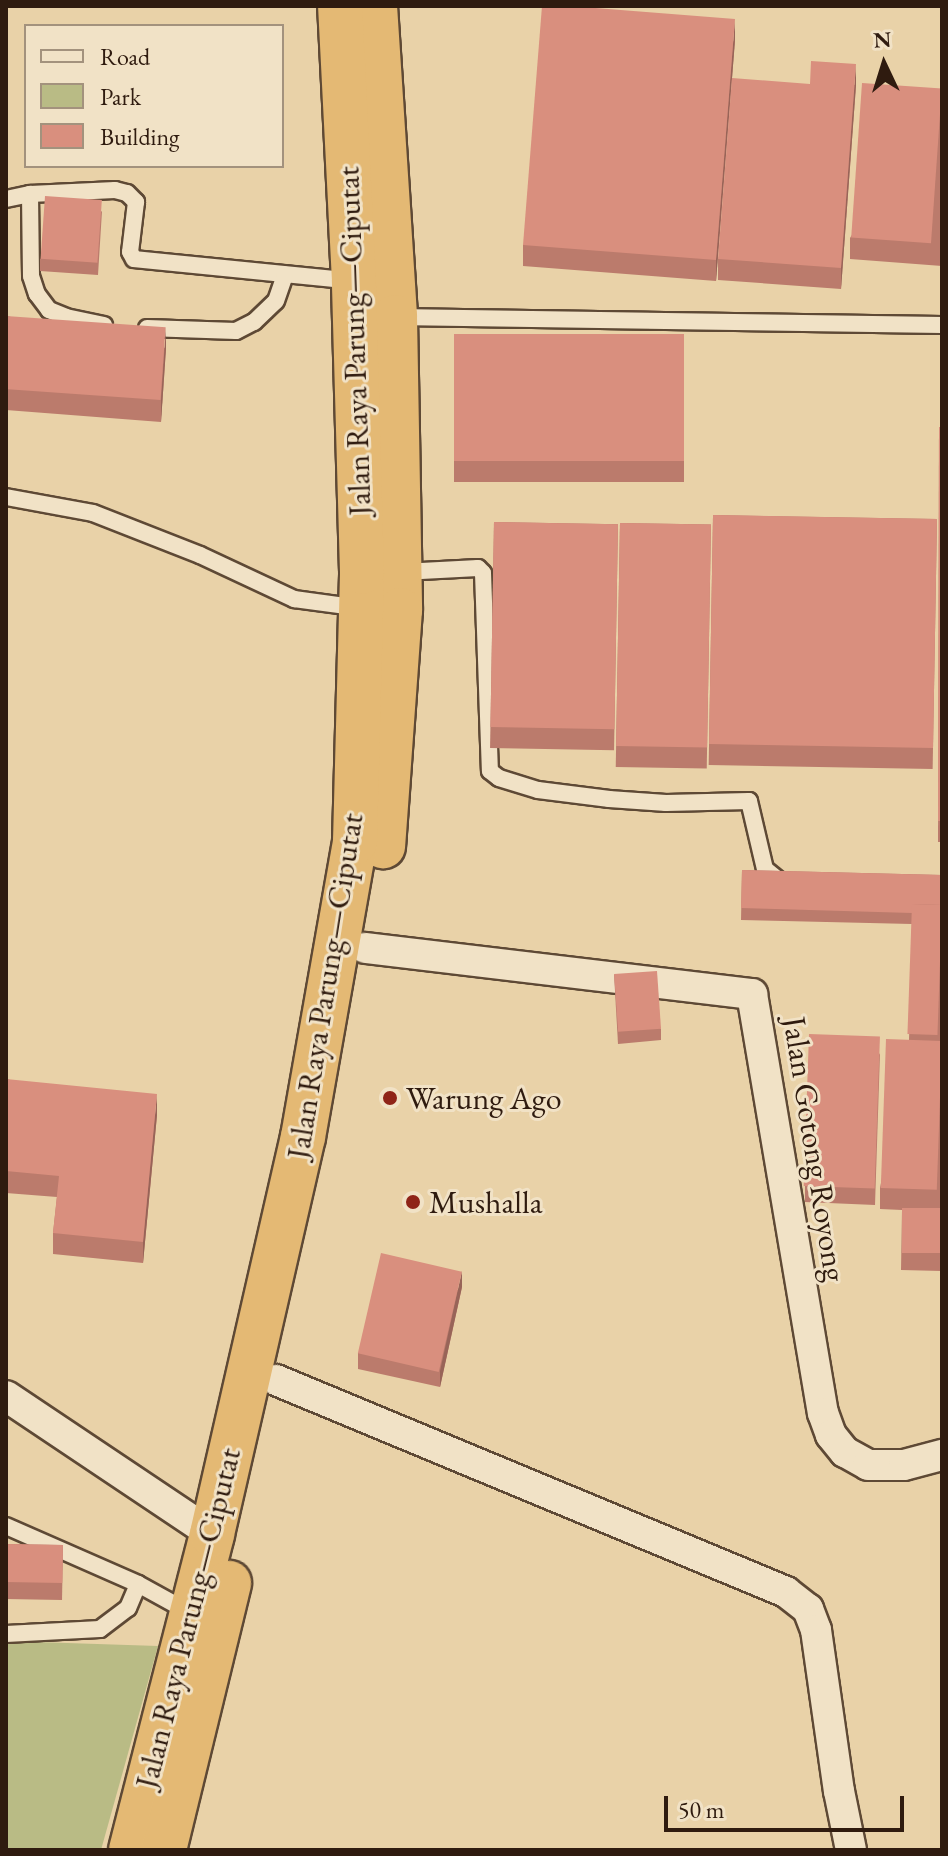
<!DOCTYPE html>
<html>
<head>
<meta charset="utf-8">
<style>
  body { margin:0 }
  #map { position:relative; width:948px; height:1856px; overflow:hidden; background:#e9d2a8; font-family:"EB Garamond",serif }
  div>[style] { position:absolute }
  .green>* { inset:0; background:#b9bb85 }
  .roads { filter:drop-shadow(2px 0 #5e4935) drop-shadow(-2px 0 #5e4935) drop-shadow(0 2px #5e4935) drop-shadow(0 -2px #5e4935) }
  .lane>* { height:16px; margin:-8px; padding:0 8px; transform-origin:8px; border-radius:8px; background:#f1e2c6 }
  .street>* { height:30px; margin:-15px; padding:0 15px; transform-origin:15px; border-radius:15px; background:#f1e2c6 }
  .highway>* { height:44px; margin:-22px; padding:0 22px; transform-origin:22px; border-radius:22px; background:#e4b974 }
  .wall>* { inset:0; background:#bb7b6c; transform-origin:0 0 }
  .shaded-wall>* { inset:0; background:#986458 }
  .building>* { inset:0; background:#d98f7e; transform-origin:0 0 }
  .dots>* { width:22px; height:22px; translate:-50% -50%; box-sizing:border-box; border:4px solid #f1e2c6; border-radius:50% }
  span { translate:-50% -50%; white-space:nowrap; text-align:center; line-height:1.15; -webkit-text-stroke:6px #f1e2c6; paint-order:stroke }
  .street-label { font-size:32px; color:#2f1b0f }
  .poi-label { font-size:32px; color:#2f1b0f }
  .left { translate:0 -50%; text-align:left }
  .frame { position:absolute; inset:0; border:8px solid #2f1b0f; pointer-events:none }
  .legend { position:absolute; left:24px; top:24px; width:260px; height:144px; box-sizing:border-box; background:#f1e2c6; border:2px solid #a3927d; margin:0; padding:10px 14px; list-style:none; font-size:24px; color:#2f1b0f }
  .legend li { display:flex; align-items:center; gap:16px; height:40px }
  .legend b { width:40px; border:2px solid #a3927d }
  .north { position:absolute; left:844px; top:24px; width:80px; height:80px; -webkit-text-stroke:6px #f1e2c6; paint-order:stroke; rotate:356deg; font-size:22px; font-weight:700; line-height:32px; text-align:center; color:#2f1b0f }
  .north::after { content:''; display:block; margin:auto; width:28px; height:36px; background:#2f1b0f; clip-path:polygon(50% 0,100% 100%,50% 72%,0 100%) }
  .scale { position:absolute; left:664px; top:1796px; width:240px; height:36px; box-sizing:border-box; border:4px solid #2f1b0f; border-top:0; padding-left:10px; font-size:24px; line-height:28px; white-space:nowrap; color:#2f1b0f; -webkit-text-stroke:6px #f1e2c6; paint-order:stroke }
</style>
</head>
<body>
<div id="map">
  <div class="green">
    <div style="clip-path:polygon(6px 1641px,158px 1646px,101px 1850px,6px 1850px)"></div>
  </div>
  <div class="roads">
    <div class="lane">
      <div style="left:30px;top:194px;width:82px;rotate:89.3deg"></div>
      <div style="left:31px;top:276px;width:19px;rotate:72deg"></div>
      <div style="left:37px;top:294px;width:20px;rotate:53deg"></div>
      <div style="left:49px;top:310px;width:18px;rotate:22deg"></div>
      <div style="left:66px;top:317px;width:39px;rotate:12deg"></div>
      <div style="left:6px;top:199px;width:25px;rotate:-12deg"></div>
      <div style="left:30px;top:194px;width:85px;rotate:-2.7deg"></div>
      <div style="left:115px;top:190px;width:12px;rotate:14deg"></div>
      <div style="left:127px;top:193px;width:13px;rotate:45deg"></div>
      <div style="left:136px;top:202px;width:50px;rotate:96.8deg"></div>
      <div style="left:130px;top:252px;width:8px;rotate:60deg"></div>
      <div style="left:134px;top:259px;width:221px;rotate:5.7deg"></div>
      <div style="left:396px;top:317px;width:546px;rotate:0.84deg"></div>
      <div style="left:147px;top:328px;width:89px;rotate:1.9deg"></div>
      <div style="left:236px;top:331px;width:20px;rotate:-27deg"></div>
      <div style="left:254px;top:322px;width:30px;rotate:-44deg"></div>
      <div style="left:276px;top:301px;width:28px;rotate:-71deg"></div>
      <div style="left:6px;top:497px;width:88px;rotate:10.4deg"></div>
      <div style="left:93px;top:513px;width:115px;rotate:21.4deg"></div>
      <div style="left:200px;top:555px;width:104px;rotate:25.1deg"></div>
      <div style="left:294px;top:599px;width:68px;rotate:7.7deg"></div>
      <div style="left:402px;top:572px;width:76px;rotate:-3deg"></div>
      <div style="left:478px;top:568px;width:7px;rotate:45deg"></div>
      <div style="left:483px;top:573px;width:198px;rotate:88deg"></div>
      <div style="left:490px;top:771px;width:11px;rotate:38deg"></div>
      <div style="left:499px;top:778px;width:41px;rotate:17.1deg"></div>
      <div style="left:538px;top:790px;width:72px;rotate:7.2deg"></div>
      <div style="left:609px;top:799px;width:57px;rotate:4deg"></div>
      <div style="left:666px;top:803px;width:83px;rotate:-1.4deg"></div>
      <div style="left:749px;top:801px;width:70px;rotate:76.8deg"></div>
      <div style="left:765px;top:869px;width:21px;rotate:39deg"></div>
      <div style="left:6px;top:1526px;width:144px;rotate:23.7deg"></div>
      <div style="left:138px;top:1584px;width:58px;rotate:28.8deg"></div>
      <div style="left:6px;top:1634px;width:94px;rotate:-3deg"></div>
      <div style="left:100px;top:1629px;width:35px;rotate:-37deg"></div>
      <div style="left:128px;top:1608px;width:26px;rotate:-67deg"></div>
    </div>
    <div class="street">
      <div style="left:365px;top:948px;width:390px;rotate:6.8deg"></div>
      <div style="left:752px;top:994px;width:425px;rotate:80.4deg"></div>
      <div style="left:823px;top:1413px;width:23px;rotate:70deg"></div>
      <div style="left:831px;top:1435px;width:22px;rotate:51deg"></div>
      <div style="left:845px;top:1452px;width:26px;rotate:29deg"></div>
      <div style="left:868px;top:1465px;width:36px"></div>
      <div style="left:904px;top:1465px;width:39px;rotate:-15deg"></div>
      <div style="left:276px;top:1380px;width:552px;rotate:22.57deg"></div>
      <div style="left:786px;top:1592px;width:28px;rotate:38deg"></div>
      <div style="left:808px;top:1609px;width:22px;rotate:69deg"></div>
      <div style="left:816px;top:1630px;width:163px;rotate:81.9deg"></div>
      <div style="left:839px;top:1791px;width:60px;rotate:78.5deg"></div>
      <div style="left:6px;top:1396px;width:248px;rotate:33.8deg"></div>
    </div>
    <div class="highway">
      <div style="left:375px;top:6px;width:312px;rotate:86.3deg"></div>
      <div style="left:395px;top:317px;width:293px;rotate:89deg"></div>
      <div style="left:400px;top:610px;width:237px;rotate:94.1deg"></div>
      <div style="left:131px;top:1850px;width:326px;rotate:-75.6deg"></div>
      <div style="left:212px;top:1534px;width:407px;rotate:-77.1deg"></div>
      <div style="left:303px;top:1137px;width:300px;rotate:-80deg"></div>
      <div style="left:355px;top:842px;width:270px;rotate:-88.5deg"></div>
      <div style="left:362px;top:572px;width:291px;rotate:-91.6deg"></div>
      <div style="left:354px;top:281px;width:275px;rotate:-92.9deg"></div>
      <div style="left:164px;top:1850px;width:275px;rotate:-76.3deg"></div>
    </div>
  </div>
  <div class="wall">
    <div style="clip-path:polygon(735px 40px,716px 281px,523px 266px,523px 245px)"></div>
    <div style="clip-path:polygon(810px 84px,856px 85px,841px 289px,718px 280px,718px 259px)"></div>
    <div style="clip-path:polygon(942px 89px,942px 266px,850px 259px,850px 238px)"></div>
    <div style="clip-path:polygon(102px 211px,98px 275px,40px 271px,40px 259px)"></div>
    <div style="clip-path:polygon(6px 316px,166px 348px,161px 422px,6px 410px)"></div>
    <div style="left:454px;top:334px;width:230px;height:148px"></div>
    <div style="clip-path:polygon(939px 427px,942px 427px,942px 842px,938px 842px)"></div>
    <div style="left:937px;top:519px;width:250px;height:224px;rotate:91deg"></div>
    <div style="left:494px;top:522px;width:124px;height:226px;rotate:1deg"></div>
    <div style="left:620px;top:523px;width:91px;height:244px;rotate:1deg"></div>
    <div style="clip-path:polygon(742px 870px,942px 875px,942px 1271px,901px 1270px,902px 1210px,880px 1209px,880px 1188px,909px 1040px,912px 924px,741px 920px)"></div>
    <div style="clip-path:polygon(614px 974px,661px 1029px,661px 1040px,618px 1044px)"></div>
    <div style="clip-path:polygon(880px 1053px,875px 1205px,805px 1202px,805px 1186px)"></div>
    <div style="clip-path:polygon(6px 1079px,157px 1115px,143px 1263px,53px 1254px,53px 1233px,57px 1197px,6px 1193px)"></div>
    <div style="clip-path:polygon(462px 1287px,440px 1387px,358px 1369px,358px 1353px)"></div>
    <div style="left:6px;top:1544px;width:57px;height:55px;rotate:1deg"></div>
  </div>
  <div class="shaded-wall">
    <div style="clip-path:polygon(735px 19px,735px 40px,716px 281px,716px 260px)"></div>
    <div style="clip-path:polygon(856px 64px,856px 85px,841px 289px,841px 268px)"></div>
    <div style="clip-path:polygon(166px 327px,166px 348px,161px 422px,161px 400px)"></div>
    <div style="clip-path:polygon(157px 1094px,157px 1115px,143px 1263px,143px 1242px)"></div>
    <div style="clip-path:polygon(462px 1271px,462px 1287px,440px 1387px,440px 1371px)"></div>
  </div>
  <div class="building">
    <div style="clip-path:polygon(542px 6px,570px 6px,735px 19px,716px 260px,523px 245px)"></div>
    <div style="clip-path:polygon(811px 61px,856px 64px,841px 268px,718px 259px,732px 78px,810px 84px)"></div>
    <div style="left:862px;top:83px;width:80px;height:155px;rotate:4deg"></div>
    <div style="left:45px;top:196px;width:57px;height:63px;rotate:4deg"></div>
    <div style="left:6px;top:316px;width:160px;height:73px;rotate:4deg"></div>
    <div style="left:454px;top:334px;width:230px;height:127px"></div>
    <div style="clip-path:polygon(939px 427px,942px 427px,942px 821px,938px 821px)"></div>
    <div style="left:937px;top:519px;width:229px;height:224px;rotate:91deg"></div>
    <div style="left:494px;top:522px;width:124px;height:205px;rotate:1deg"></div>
    <div style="left:620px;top:523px;width:91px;height:223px;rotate:1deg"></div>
    <div style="clip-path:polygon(742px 870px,942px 875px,942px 905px,912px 904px,912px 913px,741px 908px)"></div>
    <div style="left:912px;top:904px;width:30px;height:130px;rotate:2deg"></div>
    <div style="left:657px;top:971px;width:58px;height:43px;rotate:86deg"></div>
    <div style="left:809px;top:1034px;width:71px;height:152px;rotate:2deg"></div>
    <div style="left:886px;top:1039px;width:56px;height:149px;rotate:2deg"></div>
    <div style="clip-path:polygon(6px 1079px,157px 1094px,143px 1242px,53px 1233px,59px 1176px,6px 1171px)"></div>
    <div style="left:902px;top:1208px;width:40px;height:45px"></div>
    <div style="left:381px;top:1253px;width:83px;height:103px;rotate:13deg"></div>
    <div style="left:6px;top:1544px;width:57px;height:38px;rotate:1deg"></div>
  </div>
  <div class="dots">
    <div style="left:390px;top:1098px;background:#8f2418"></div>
    <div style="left:413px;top:1202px;background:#8f2418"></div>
  </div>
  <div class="street-label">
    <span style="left:354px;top:341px;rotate:-92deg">Jalan Raya Parung—Ciputat</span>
    <span style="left:325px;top:986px;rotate:-81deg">Jalan Raya Parung—Ciputat</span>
    <span style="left:815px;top:1149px;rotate:81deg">Jalan Gotong Royong</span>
    <span style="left:188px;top:1618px;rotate:-76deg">Jalan Raya Parung—Ciputat</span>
  </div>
  <div class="poi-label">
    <span class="left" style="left:406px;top:1098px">Warung Ago</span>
    <span class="left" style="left:429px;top:1202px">Mushalla</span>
  </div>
  <div class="frame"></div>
  <ul class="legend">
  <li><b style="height:10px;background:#f1e2c6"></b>Road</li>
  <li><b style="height:22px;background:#b9bb85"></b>Park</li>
  <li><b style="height:22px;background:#d98f7e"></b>Building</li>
  </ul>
  <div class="north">N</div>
  <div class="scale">50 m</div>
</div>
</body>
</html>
